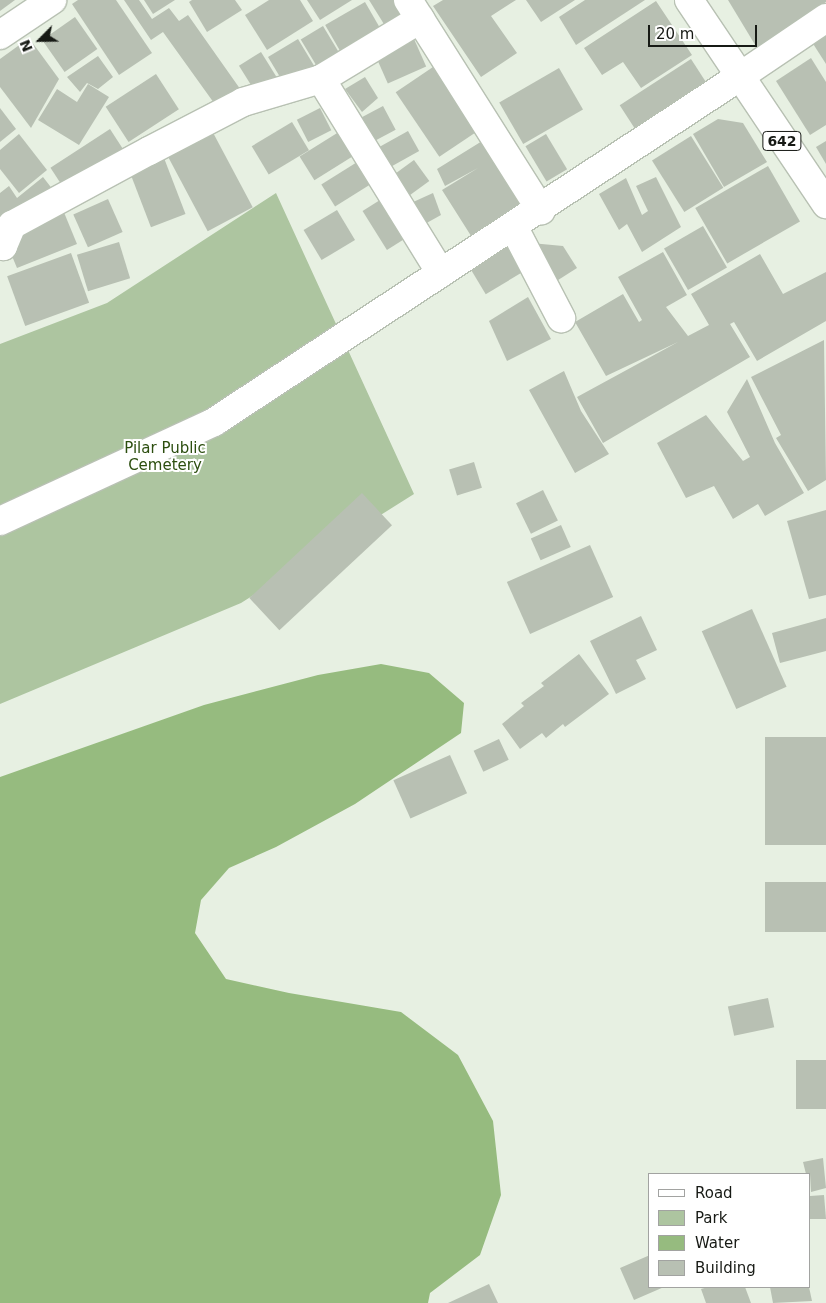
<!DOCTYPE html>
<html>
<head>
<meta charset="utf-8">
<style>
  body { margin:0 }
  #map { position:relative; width:826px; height:1303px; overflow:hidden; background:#e7f0e2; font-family:"DejaVu Sans",sans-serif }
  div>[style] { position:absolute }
  .green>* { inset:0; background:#adc5a0 }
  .water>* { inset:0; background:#96bb7f }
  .building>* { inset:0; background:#b8c0b3; transform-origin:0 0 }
  .roads { filter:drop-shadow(1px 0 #b8c1b3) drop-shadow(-1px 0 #b8c1b3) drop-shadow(0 1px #b8c1b3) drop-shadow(0 -1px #b8c1b3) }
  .minor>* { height:28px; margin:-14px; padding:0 14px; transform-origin:14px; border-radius:14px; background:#fff }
  .major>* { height:28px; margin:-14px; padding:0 14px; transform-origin:14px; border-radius:14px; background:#fff }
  span { translate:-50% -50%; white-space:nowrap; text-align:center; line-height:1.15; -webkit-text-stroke:4px #fff; paint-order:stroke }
  .shield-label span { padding:1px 4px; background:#fff; border:1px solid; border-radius:4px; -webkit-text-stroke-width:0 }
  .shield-label { font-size:14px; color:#171a15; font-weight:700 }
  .park-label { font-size:15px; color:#2c4e0f }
  .legend { position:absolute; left:648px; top:1173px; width:162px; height:115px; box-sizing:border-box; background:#fff; border:1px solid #a2a3a1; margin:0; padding:6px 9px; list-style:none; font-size:15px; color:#171a15 }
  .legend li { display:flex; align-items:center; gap:10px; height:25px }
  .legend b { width:25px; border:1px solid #a2a3a1 }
  .north { position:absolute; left:15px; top:15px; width:50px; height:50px; -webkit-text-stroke:4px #fff; paint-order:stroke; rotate:247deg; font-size:14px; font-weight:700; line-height:20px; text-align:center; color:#171a15 }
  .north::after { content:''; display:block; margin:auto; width:18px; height:22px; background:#171a15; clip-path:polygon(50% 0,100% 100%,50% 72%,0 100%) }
  .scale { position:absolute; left:648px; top:25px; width:109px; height:22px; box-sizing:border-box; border:2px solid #171a15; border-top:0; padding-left:6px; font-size:15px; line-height:18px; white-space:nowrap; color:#171a15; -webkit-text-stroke:4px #fff; paint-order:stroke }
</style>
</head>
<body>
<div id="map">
  <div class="green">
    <div style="clip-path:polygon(276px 193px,414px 494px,241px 603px,0 704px,0 344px,107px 303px)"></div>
  </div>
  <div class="water">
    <div style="clip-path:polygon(381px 664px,429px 673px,464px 703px,461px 733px,355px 804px,276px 847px,229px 868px,201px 900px,195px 933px,226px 979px,289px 993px,401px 1012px,458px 1055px,493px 1121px,501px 1195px,480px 1255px,430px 1293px,428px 1303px,0 1303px,0 777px,204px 705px,318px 675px)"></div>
  </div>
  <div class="building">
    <div style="clip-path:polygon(0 0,15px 0,0 11px)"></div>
    <div style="clip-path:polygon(78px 0,116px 0,152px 53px,119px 75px,72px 4px)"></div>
    <div style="clip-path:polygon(124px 0,139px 0,152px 19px,169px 8px,179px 21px,188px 15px,243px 93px,219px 110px,163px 32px,151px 40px)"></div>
    <div style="clip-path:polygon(144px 0,175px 0,153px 14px)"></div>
    <div style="clip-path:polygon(192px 0,235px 0,242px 10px,207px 32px,189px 2px)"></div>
    <div style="clip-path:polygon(269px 0,300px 0,313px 21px,267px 50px,245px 15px)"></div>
    <div style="clip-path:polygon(307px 0,352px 0,320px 20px)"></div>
    <div style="clip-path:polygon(369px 0,401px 0,410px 15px,387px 29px)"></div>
    <div style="clip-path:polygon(443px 0,516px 0,491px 16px,517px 53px,481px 77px,433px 6px)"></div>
    <div style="clip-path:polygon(526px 0,575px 0,541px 22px)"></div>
    <div style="clip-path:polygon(585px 0,645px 0,576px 45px,559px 17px)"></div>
    <div style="clip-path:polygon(728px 0,826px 0,826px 2px,757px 48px)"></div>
    <div style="clip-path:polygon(656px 1px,692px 55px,641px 88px,623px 62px,602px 75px,584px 48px)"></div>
    <div style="left:365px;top:2px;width:34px;height:46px;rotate:60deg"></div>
    <div style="left:75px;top:17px;width:39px;height:40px;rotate:55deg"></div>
    <div style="left:323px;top:26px;width:33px;height:26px;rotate:59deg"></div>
    <div style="clip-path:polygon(826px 29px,826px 64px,810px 39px)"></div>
    <div style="clip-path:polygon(29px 38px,59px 79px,31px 128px,0 87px,0 59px)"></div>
    <div style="left:298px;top:39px;width:35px;height:35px;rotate:59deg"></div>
    <div style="left:414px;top:39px;width:30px;height:42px;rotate:66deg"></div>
    <div style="left:261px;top:52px;width:40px;height:26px;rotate:58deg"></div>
    <div style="clip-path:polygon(98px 56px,113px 77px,98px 89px,87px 83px,80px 92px,67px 77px)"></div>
    <div style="clip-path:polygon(811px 58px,826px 82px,826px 125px,810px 135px,776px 81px)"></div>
    <div style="left:691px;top:59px;width:33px;height:85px;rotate:57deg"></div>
    <div style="left:433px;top:67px;width:78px;height:45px;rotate:56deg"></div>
    <div style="left:559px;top:68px;width:48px;height:69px;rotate:60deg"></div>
    <div style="left:156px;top:74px;width:42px;height:60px;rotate:57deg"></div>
    <div style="clip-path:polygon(365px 77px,378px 98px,362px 112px,345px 89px)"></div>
    <div style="clip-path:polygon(88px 84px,109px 97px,79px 145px,38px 120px,57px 89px,77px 102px)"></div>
    <div style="left:383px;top:106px;width:27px;height:24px;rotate:62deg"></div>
    <div style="clip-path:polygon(0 108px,16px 129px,0 142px)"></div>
    <div style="left:320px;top:108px;width:25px;height:26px;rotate:63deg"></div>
    <div style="clip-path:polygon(718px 119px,743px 123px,767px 162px,724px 187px,693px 134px)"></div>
    <div style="left:292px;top:122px;width:33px;height:47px;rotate:59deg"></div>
    <div style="left:210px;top:127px;width:91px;height:51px;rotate:62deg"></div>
    <div style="left:110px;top:129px;width:30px;height:71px;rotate:57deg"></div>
    <div style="left:342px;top:130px;width:28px;height:50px;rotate:58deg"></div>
    <div style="left:408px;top:131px;width:23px;height:39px;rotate:61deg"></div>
    <div style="clip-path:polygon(19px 134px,47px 170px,19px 193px,0 169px,0 150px)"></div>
    <div style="left:546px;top:134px;width:41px;height:24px;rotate:59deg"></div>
    <div style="left:691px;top:136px;width:61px;height:46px;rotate:58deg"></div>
    <div style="clip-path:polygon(487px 138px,527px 207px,473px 239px,442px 190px,478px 168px,445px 186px,437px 169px)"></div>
    <div style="clip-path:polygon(826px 141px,826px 164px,816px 147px)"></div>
    <div style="left:164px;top:158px;width:60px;height:37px;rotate:69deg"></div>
    <div style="left:362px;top:159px;width:26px;height:48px;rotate:58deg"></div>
    <div style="left:414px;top:160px;width:26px;height:25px;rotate:54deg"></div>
    <div style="left:768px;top:166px;width:64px;height:84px;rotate:60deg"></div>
    <div style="clip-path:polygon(43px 177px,57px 195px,0 220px,0 193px,9px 186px,17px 198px)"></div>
    <div style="clip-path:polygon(656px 177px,681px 227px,642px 252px,627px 224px,619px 230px,599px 194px,626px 178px,642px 215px,648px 211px,636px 186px)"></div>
    <div style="clip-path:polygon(433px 193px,441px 215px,423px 225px,411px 203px)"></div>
    <div style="left:388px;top:195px;width:46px;height:30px;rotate:58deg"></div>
    <div style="left:108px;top:199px;width:36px;height:38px;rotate:66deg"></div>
    <div style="clip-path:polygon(63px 210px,77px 244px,17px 268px,7px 244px,15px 229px)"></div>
    <div style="left:337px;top:210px;width:35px;height:39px;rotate:59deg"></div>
    <div style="left:703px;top:226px;width:48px;height:45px;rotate:60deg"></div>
    <div style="left:508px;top:240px;width:35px;height:47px;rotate:59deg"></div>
    <div style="left:119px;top:242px;width:38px;height:44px;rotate:73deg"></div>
    <div style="clip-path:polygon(531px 243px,563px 246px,577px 268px,555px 282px)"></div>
    <div style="clip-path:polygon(663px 252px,687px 295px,666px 307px,688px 336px,709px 325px,691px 294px,760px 254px,783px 294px,826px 272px,826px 321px,757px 361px,734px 322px,730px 324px,750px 357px,603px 443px,577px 397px,678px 342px,606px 376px,575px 322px,623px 294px,639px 322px,642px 320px,618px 277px)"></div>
    <div style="left:71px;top:253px;width:53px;height:68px;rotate:70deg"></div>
    <div style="clip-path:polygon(528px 297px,551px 339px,507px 361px,489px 321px)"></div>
    <div style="clip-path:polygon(824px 340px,826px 480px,808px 491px,776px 438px,781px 435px,751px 377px)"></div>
    <div style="clip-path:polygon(564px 371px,581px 411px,609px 454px,575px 473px,529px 390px)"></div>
    <div style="clip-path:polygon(747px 379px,775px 443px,804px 493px,765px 516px,758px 504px,733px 519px,714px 486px,686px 498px,657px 443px,706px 415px,743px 461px,750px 457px,727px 412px)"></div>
    <div style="left:474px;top:462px;width:27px;height:26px;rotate:73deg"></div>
    <div style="left:543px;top:490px;width:34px;height:30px;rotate:64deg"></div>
    <div style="left:362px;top:493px;width:44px;height:154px;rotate:47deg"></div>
    <div style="clip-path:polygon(826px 510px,826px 595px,809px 599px,787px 521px)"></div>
    <div style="left:561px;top:525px;width:24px;height:33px;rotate:66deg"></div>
    <div style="left:590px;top:545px;width:57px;height:91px;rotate:66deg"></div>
    <div style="left:752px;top:609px;width:85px;height:55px;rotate:66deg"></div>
    <div style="clip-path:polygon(641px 616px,657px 650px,636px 660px,646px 679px,616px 694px,590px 641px)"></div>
    <div style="clip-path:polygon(826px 618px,826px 651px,780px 663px,772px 633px)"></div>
    <div style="clip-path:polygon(579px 654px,609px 694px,565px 727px,563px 724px,546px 738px,542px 733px,520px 749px,502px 724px,524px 706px,521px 703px,544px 686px,541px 683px)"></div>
    <div style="left:826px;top:737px;width:108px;height:61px;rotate:90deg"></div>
    <div style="left:499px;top:739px;width:23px;height:28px;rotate:65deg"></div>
    <div style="left:450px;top:755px;width:42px;height:62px;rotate:66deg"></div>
    <div style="left:826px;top:882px;width:50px;height:61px;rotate:90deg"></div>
    <div style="left:768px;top:998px;width:30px;height:41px;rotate:78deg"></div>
    <div style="left:826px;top:1060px;width:49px;height:30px;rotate:90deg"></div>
    <div style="clip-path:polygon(823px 1158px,826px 1188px,811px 1192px,810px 1174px,806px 1174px,803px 1162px)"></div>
    <div style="clip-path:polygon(824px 1195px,826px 1219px,810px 1219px,810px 1196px)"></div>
    <div style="clip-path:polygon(650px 1255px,650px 1287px,664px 1287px,634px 1300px,620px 1268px)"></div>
    <div style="clip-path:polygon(489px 1284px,498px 1303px,448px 1303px)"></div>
    <div style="clip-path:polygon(708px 1287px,745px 1287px,751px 1303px,706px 1303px,701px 1289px)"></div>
    <div style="clip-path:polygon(770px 1287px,809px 1287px,812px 1301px,773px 1303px)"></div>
  </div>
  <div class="roads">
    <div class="minor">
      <div style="left:408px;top:0;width:249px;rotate:57.7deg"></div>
      <div style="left:0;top:35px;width:63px;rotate:-33.9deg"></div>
      <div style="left:321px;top:79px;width:228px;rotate:58.3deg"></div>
      <div style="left:514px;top:228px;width:102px;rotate:62.4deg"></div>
      <div style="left:0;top:241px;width:6px;rotate:59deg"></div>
      <div style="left:3px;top:246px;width:23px;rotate:-67deg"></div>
      <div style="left:12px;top:225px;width:156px;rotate:-28.4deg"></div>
      <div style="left:149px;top:151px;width:106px;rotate:-27.5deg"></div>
      <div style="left:243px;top:102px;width:81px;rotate:-16.4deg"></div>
      <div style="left:321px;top:79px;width:116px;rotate:-31.2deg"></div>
      <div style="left:0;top:521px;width:236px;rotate:-24.8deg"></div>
      <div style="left:214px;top:422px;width:628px;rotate:-33.31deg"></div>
    </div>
    <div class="major">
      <div style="left:689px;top:0;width:246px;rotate:56.1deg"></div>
      <div style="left:739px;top:77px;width:105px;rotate:-34.1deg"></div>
    </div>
  </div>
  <div class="shield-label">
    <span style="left:782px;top:141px">642</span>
  </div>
  <div class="park-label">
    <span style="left:165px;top:457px">Pilar Public<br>Cemetery</span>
  </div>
  <ul class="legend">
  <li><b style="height:6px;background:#fff"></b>Road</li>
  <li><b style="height:14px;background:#adc5a0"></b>Park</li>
  <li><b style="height:14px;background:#96bb7f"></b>Water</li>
  <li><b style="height:14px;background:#b8c0b3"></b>Building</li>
  </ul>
  <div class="north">N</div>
  <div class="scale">20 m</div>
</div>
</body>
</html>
